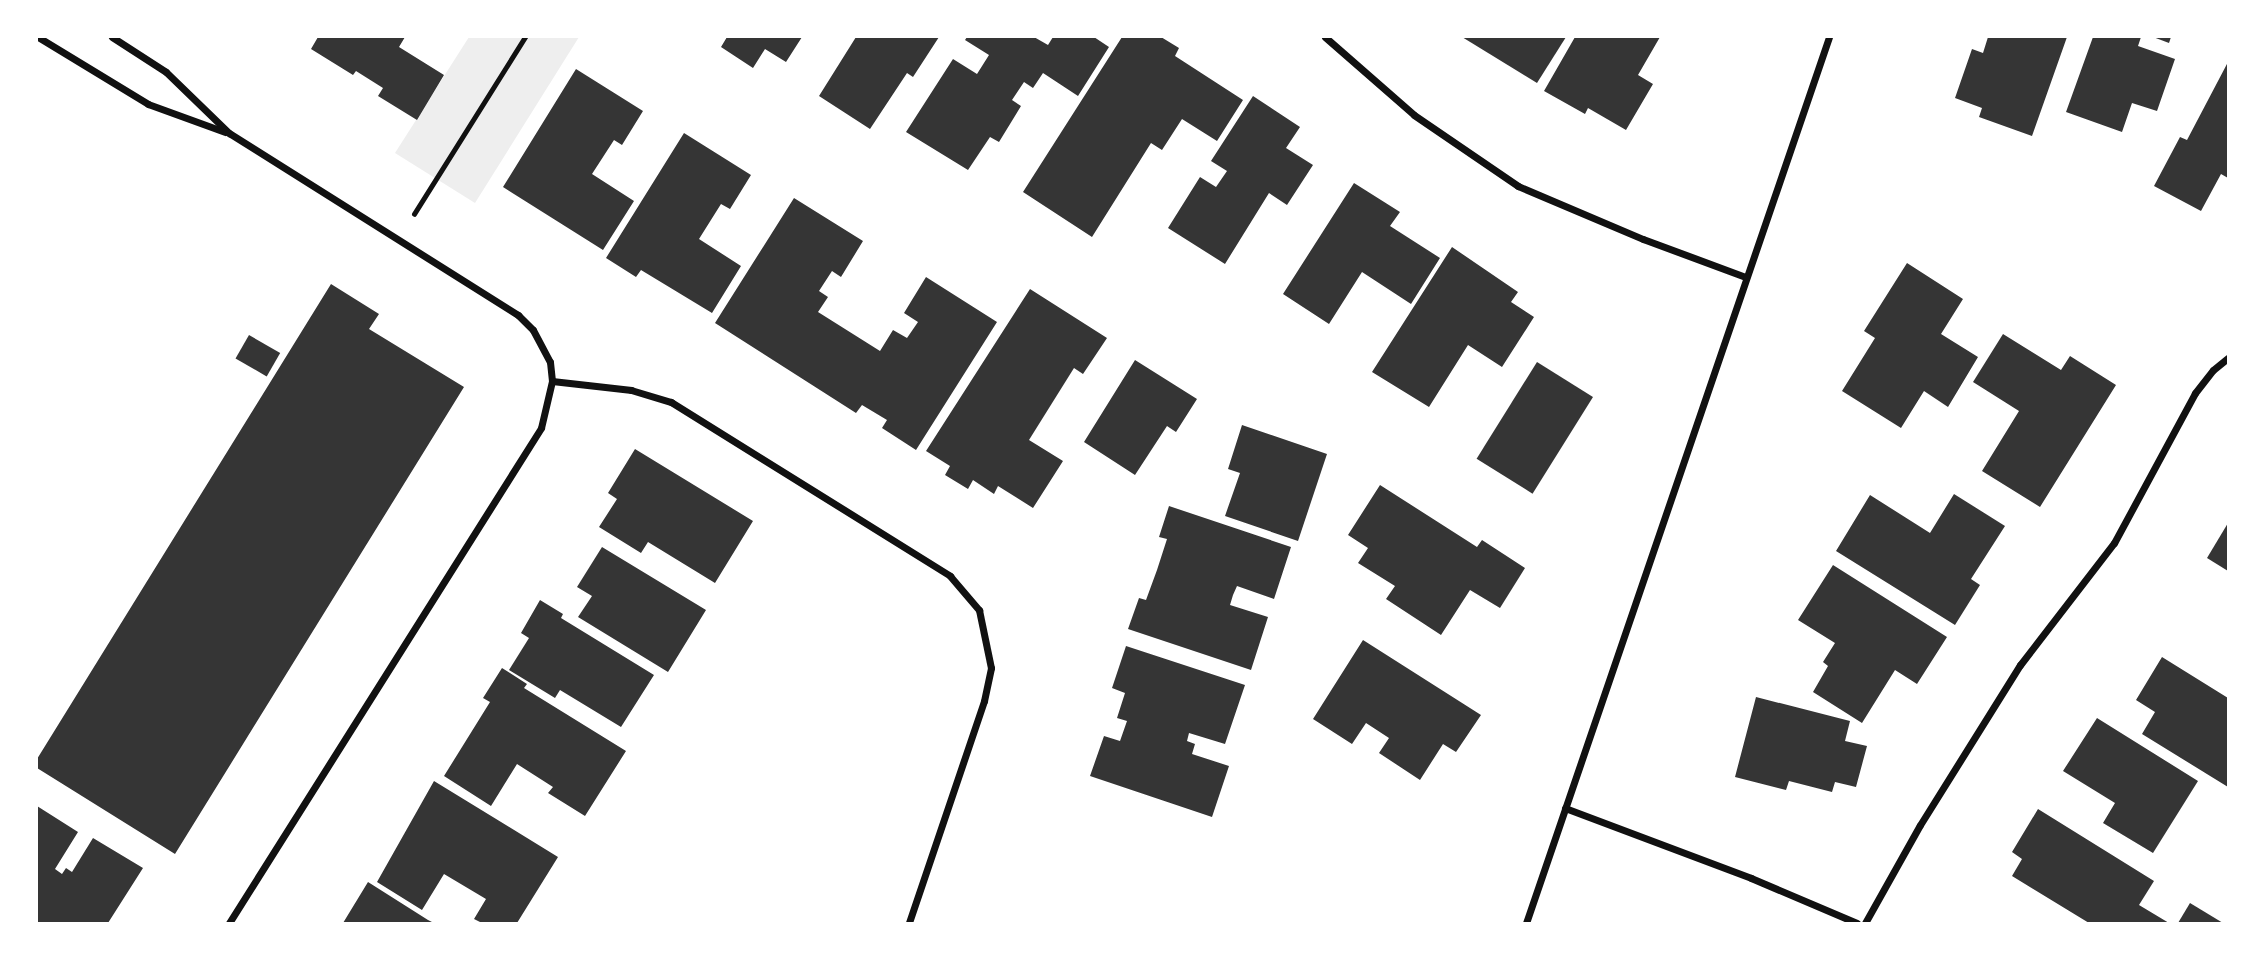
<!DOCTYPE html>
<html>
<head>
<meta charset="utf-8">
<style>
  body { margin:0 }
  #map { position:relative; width:2265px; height:960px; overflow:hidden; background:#fff; font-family:Karla,sans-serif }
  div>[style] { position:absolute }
  .green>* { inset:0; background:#eee }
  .building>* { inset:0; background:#353535; transform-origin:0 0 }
  .path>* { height:4.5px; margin:-2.25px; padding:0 2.25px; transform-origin:2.25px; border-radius:2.25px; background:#111 }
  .minor>* { height:7px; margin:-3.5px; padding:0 3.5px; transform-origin:3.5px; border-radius:3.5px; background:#111 }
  span { translate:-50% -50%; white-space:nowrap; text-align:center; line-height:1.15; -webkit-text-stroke:7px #fff; paint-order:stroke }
  .frame { position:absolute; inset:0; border:38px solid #fff; pointer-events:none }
</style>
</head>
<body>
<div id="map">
  <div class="green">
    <div style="clip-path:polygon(469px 37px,579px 37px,475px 203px,395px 153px)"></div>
  </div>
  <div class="building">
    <div style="clip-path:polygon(318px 37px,405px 37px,399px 47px,444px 75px,417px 120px,378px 96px,383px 88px,356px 71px,353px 75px,311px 49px)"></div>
    <div style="clip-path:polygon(727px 37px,802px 37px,786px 62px,765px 49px,753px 68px,721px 47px)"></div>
    <div style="clip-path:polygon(856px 37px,939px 37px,913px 77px,907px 73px,870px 129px,819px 96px)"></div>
    <div style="clip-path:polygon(967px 37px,1034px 37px,1048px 45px,1053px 37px,1094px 37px,1109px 47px,1078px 96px,1043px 73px,1033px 88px,1024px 82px,1012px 100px,1021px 106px,999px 142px,990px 137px,968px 170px,906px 132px,953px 59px,977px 74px,989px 55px,965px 40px)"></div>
    <div style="clip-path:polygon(1122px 37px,1161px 37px,1179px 48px,1175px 56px,1243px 100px,1217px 141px,1182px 119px,1162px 150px,1151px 143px,1092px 237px,1023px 192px)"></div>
    <div style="clip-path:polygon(1462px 37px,1566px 37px,1537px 83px)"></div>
    <div style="clip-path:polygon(1575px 37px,1660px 37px,1638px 75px,1653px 84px,1626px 130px,1588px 108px,1585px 114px,1544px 91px)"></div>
    <div style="clip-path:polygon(1988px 37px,2067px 37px,2032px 136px,1979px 117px,1982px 108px,1955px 98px,1972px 49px,1983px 53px)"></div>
    <div style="clip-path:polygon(2093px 37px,2141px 37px,2138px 46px,2175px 59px,2157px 111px,2132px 103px,2122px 132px,2066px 112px)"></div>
    <div style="clip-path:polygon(2153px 37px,2171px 37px,2169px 43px)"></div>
    <div style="clip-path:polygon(2228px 62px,2228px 178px,2221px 174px,2201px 211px,2154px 186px,2180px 137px,2187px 140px)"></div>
    <div style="clip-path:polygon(576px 69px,643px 111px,622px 145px,614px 140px,592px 174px,634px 201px,603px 250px,503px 187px)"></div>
    <div style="clip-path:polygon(1253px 96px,1300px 127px,1286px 148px,1313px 165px,1287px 205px,1269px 193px,1225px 264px,1168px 228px,1200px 177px,1216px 187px,1227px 171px,1211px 161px)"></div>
    <div style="clip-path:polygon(684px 133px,751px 175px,730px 209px,721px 204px,699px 239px,741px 266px,712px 313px,641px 270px,636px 277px,606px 258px)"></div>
    <div style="clip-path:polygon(1354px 183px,1400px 212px,1390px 226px,1440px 258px,1411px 304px,1362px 272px,1329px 324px,1283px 294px)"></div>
    <div style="clip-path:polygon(794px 198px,863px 241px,841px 277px,832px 271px,819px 291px,828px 297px,818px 312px,880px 351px,893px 330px,907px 338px,918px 322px,904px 313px,926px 277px,997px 322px,916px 450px,882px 428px,887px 420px,862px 405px,856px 413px,715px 323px)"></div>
    <div style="clip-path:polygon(1452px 247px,1518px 292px,1511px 302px,1534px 317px,1502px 367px,1468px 345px,1429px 407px,1372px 372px)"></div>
    <div style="clip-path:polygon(1907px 263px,1963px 299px,1941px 334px,1978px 357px,1948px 407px,1924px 391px,1901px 428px,1842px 391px,1875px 338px,1864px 331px)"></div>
    <div style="clip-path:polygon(331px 284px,379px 314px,369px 329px,464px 387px,175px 854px,37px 768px,37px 759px)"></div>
    <div style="clip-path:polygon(1030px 289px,1107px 338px,1083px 374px,1074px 368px,1029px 440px,1063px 461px,1033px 508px,998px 486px,994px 494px,973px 480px,968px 489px,945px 475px,950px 466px,926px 451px)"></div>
    <div style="clip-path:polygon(2003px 334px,2061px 370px,2070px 356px,2116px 385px,2040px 507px,1982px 471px,2019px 411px,1973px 382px)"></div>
    <div style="left:249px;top:335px;width:36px;height:27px;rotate:30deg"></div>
    <div style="clip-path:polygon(1135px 360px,1197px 399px,1176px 432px,1167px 426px,1135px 475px,1084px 442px)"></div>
    <div style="left:1537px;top:362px;width:66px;height:114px;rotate:32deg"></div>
    <div style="clip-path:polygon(1242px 425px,1327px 454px,1298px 541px,1225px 516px,1240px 473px,1228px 469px)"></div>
    <div style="clip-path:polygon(635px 449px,753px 521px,715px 583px,648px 542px,641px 553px,599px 527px,617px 499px,608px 493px)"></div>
    <div style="clip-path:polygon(1380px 485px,1477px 547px,1482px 540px,1525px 568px,1500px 608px,1470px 590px,1441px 635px,1386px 599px,1395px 586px,1358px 563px,1368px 548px,1348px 535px)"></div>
    <div style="clip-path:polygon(1954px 494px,2005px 526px,1971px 579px,1980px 585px,1955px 625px,1836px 551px,1870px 495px,1930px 533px)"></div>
    <div style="clip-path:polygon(1169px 506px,1291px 547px,1274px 599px,1237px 586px,1233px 595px,1230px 605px,1268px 617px,1251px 670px,1128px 629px,1139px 598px,1146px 600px,1157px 570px,1167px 539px,1159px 537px)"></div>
    <div style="clip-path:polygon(2228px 523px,2228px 571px,2207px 558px)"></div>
    <div style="clip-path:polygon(602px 547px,706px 610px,668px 672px,578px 617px,592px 596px,577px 587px)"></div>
    <div style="clip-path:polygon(1833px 565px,1947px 637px,1917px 684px,1895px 670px,1862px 723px,1813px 692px,1828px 666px,1823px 662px,1835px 643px,1798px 620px)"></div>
    <div style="clip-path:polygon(540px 600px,563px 614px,561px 618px,654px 675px,621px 727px,560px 690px,555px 698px,509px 670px,529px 638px,521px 633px)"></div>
    <div style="clip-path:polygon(1363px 640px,1481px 715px,1456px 752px,1443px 744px,1420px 780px,1379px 753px,1389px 738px,1366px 723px,1352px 744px,1313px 719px)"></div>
    <div style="clip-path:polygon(1126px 646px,1245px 685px,1225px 744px,1189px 733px,1187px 741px,1195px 744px,1192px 754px,1229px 766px,1212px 817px,1090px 776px,1104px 736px,1120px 741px,1127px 721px,1117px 718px,1125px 693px,1112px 688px)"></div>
    <div style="clip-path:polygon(2162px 657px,2228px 698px,2228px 787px,2142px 734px,2155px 712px,2136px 700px)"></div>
    <div style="clip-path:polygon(502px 668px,527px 684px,524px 688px,626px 751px,585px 816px,548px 793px,553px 787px,517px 764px,491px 806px,444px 776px,490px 702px,483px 698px)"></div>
    <div style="clip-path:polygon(1756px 697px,1850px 721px,1845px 741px,1867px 746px,1856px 787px,1835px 782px,1832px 792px,1789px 781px,1786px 790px,1735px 777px)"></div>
    <div style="clip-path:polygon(2097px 718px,2198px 781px,2153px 853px,2103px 823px,2115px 803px,2063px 771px)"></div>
    <div style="clip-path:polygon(434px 781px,558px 857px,517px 923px,482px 923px,474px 919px,486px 899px,444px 874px,422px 910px,377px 882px)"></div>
    <div style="clip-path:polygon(37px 806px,78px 832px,55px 869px,62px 874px,66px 868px,72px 872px,93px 838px,143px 868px,108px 923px,37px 923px)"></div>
    <div style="clip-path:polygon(2038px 809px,2154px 881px,2139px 905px,2169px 923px,2089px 923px,2012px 876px,2022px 859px,2012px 852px)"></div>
    <div style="clip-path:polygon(368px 882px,428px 920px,434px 923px,343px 923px)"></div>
    <div style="clip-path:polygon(2190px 903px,2223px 923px,2178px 923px)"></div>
  </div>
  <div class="path">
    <div style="left:414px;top:214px;width:209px;rotate:-57.9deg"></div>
  </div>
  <div class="minor">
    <div style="left:38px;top:37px;width:129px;rotate:31.3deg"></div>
    <div style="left:148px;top:104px;width:82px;rotate:20deg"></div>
    <div style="left:112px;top:37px;width:64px;rotate:32.9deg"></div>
    <div style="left:166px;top:72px;width:88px;rotate:44.1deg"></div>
    <div style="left:229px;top:133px;width:342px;rotate:32.2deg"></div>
    <div style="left:518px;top:315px;width:21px;rotate:45deg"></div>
    <div style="left:533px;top:330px;width:36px;rotate:62deg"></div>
    <div style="left:550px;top:362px;width:19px;rotate:84deg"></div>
    <div style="left:552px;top:381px;width:48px;rotate:103.2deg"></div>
    <div style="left:541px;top:428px;width:585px;rotate:122.22deg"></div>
    <div style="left:1325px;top:37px;width:118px;rotate:41.2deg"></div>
    <div style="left:1414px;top:115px;width:126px;rotate:34.3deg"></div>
    <div style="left:1518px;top:186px;width:136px;rotate:23deg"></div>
    <div style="left:1643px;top:239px;width:110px;rotate:20.3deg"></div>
    <div style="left:552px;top:381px;width:80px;rotate:6.5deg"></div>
    <div style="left:631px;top:390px;width:42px;rotate:16.7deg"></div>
    <div style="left:671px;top:402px;width:329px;rotate:31.9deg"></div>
    <div style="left:950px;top:576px;width:45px;rotate:49.5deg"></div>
    <div style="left:979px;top:610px;width:59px;rotate:78.3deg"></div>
    <div style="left:991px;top:668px;width:34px;rotate:102deg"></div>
    <div style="left:984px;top:701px;width:234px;rotate:108.7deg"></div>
    <div style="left:1565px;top:808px;width:199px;rotate:20.6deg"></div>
    <div style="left:1751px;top:878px;width:115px;rotate:23deg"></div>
    <div style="left:1526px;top:923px;width:936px;rotate:-71.12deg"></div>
    <div style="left:1865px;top:923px;width:112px;rotate:-60.7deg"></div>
    <div style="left:1920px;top:825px;width:189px;rotate:-58deg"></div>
    <div style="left:2020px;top:665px;width:154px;rotate:-52.4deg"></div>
    <div style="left:2114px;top:543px;width:170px;rotate:-61.6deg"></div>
    <div style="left:2195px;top:393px;width:29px;rotate:-52deg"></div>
    <div style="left:2213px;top:370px;width:19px;rotate:-39deg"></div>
  </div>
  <div class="frame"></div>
</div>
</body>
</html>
